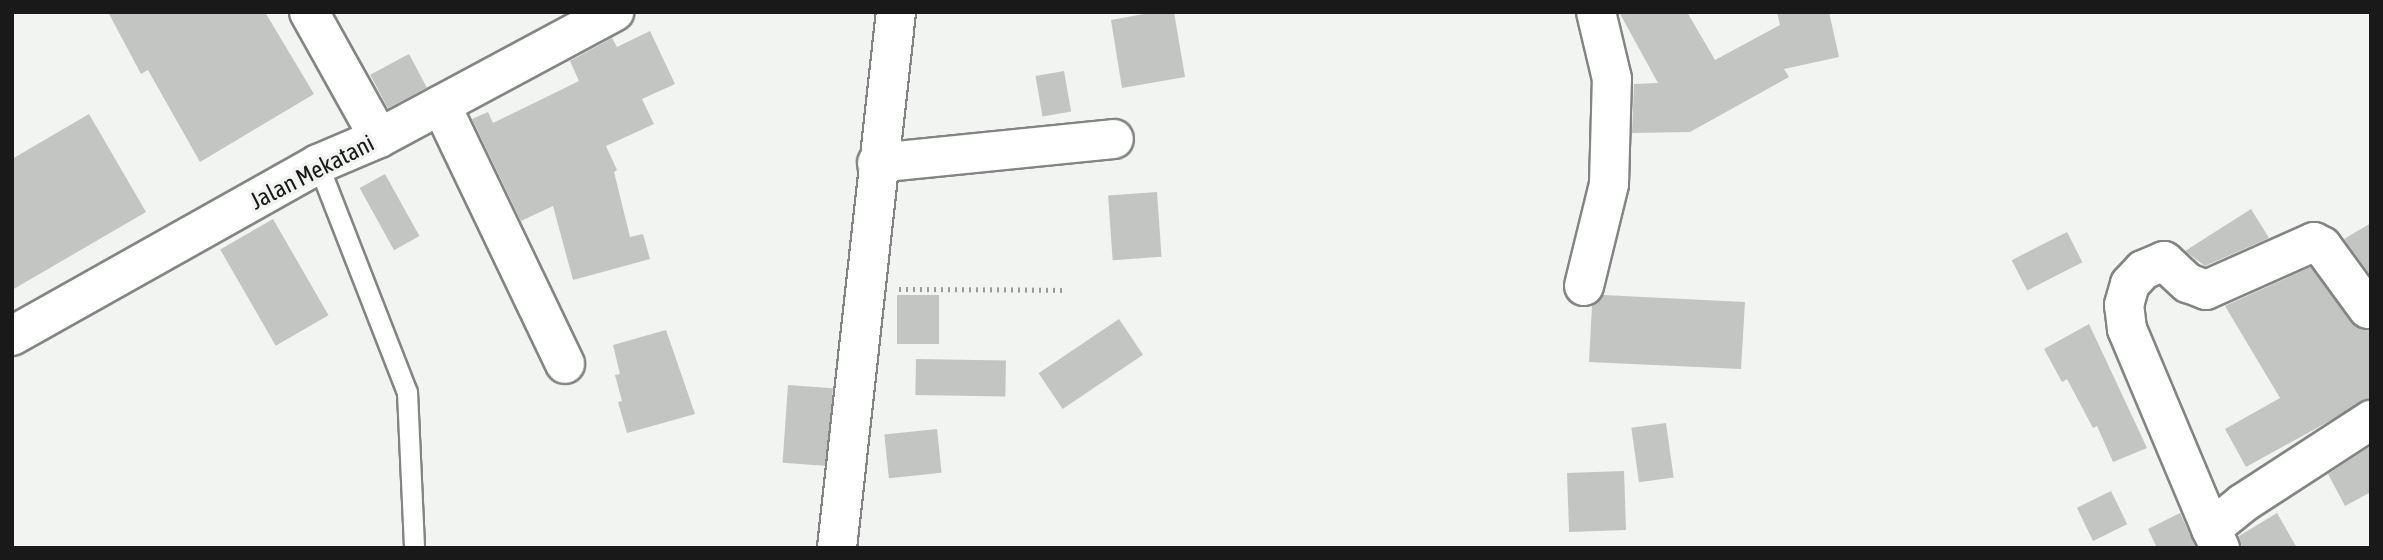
<!DOCTYPE html>
<html>
<head>
<meta charset="utf-8">
<style>
  body { margin:0 }
  #map { position:relative; width:2383px; height:560px; overflow:hidden; background:#f1f4f0; font-family:"Asap Condensed",sans-serif }
  div>[style] { position:absolute }
  .building>* { inset:0; background:#c2c5c2; transform-origin:0 0 }
  .path>* { height:4.5px; margin-top:-2.25px; transform-origin:0; background:repeating-linear-gradient(90deg,#999b98 0 2px,transparent 0 7px) }
  .roads { filter:drop-shadow(2px 0 #828582) drop-shadow(-2px 0 #828582) drop-shadow(0 2px #828582) drop-shadow(0 -2px #828582) }
  .lane>* { height:19px; margin:-9.5px; padding:0 9.5px; transform-origin:9.5px; border-radius:9.5px; background:#fff }
  .street>* { height:38px; margin:-19px; padding:0 19px; transform-origin:19px; border-radius:19px; background:#fff }
  span { translate:-50% -50%; white-space:nowrap; text-align:center; line-height:1.15; -webkit-text-stroke:7px #f1f4f0; paint-order:stroke }
  .street-label { font-size:24px; color:#181918 }
  .frame { position:absolute; inset:0; border:14px solid #181918; pointer-events:none }
</style>
</head>
<body>
<div id="map">
  <div class="building">
    <div style="clip-path:polygon(108px 12px,265px 12px,314px 94px,200px 162px,148px 70px,141px 74px)"></div>
    <div style="clip-path:polygon(1155px 12px,1174px 12px,1185px 77px,1122px 88px,1111px 20px)"></div>
    <div style="clip-path:polygon(1619px 12px,1687px 12px,1715px 60px,1780px 25px,1777px 12px,1829px 12px,1839px 57px,1784px 69px,1789px 77px,1690px 132px,1632px 133px,1634px 84px,1658px 83px)"></div>
    <div style="clip-path:polygon(650px 31px,675px 84px,642px 99px,654px 124px,606px 146px,617px 170px,614px 172px,630px 237px,643px 234px,650px 259px,573px 280px,553px 206px,521px 221px,472px 119px,488px 112px,493px 123px,579px 81px,570px 61px,612px 38px,617px 47px)"></div>
    <div style="left:409px;top:54px;width:38px;height:44px;rotate:62deg"></div>
    <div style="left:1064px;top:71px;width:41px;height:29px;rotate:80deg"></div>
    <div style="clip-path:polygon(89px 114px,146px 212px,12px 290px,12px 159px)"></div>
    <div style="left:385px;top:174px;width:71px;height:29px;rotate:61deg"></div>
    <div style="left:1157px;top:192px;width:65px;height:49px;rotate:86deg"></div>
    <div style="clip-path:polygon(2251px 209px,2269px 238px,2205px 266px,2185px 251px)"></div>
    <div style="left:273px;top:219px;width:111px;height:61px;rotate:60deg"></div>
    <div style="clip-path:polygon(2371px 223px,2371px 276px,2344px 239px)"></div>
    <div style="left:2067px;top:232px;width:34px;height:62px;rotate:63deg"></div>
    <div style="clip-path:polygon(2311px 267px,2351px 322px,2371px 331px,2371px 398px,2246px 467px,2225px 429px,2280px 398px,2225px 306px)"></div>
    <div style="left:939px;top:295px;width:49px;height:42px;rotate:90deg"></div>
    <div style="clip-path:polygon(1603px 295px,1745px 302px,1741px 369px,1589px 362px,1592px 306px)"></div>
    <div style="left:1119px;top:319px;width:43px;height:97px;rotate:56deg"></div>
    <div style="clip-path:polygon(2089px 324px,2147px 448px,2113px 462px,2097px 426px,2093px 428px,2067px 379px,2062px 382px,2044px 349px)"></div>
    <div style="clip-path:polygon(666px 330px,695px 414px,627px 433px,618px 402px,622px 401px,615px 375px,620px 374px,613px 345px)"></div>
    <div style="left:916px;top:359px;width:90px;height:36px;rotate:1deg"></div>
    <div style="left:788px;top:385px;width:45px;height:78px;rotate:4deg"></div>
    <div style="left:1666px;top:423px;width:55px;height:35px;rotate:82deg"></div>
    <div style="left:937px;top:429px;width:44px;height:53px;rotate:84deg"></div>
    <div style="clip-path:polygon(2371px 446px,2371px 492px,2345px 506px,2328px 474px)"></div>
    <div style="left:1624px;top:471px;width:59px;height:57px;rotate:88deg"></div>
    <div style="left:2111px;top:491px;width:37px;height:38px;rotate:64deg"></div>
    <div style="clip-path:polygon(2180px 513px,2196px 548px,2157px 548px,2148px 529px)"></div>
    <div style="clip-path:polygon(2277px 513px,2297px 548px,2242px 548px,2239px 536px)"></div>
  </div>
  <div class="path">
    <div style="left:899px;top:289px;width:168px;rotate:0.3deg"></div>
  </div>
  <div class="roads">
    <div class="lane">
      <div style="left:318px;top:164px;width:245px;rotate:68.7deg"></div>
      <div style="left:407px;top:392px;width:156px;rotate:87.4deg"></div>
    </div>
    <div class="street">
      <div style="left:309px;top:12px;width:144px;rotate:60.9deg"></div>
      <div style="left:441px;top:105px;width:287px;rotate:64.4deg"></div>
      <div style="left:877px;top:163px;width:238px;rotate:-5.8deg"></div>
      <div style="left:1584px;top:286px;width:105px;rotate:-76.2deg"></div>
      <div style="left:1609px;top:184px;width:105px;rotate:-88.4deg"></div>
      <div style="left:1612px;top:79px;width:69px;rotate:-103.4deg"></div>
      <div style="left:12px;top:336px;width:351px;rotate:-29.3deg"></div>
      <div style="left:318px;top:164px;width:66px;rotate:-23.1deg"></div>
      <div style="left:379px;top:138px;width:267px;rotate:-28.2deg"></div>
      <div style="left:2211px;top:529px;width:217px;rotate:-112.8deg"></div>
      <div style="left:2127px;top:329px;width:24px;rotate:-97deg"></div>
      <div style="left:2124px;top:305px;width:22px;rotate:-74deg"></div>
      <div style="left:2130px;top:284px;width:19px;rotate:-47deg"></div>
      <div style="left:2143px;top:270px;width:23px;rotate:-23deg"></div>
      <div style="left:2164px;top:261px;width:33px;rotate:43deg"></div>
      <div style="left:2188px;top:283px;width:19px;rotate:21deg"></div>
      <div style="left:2206px;top:290px;width:118px;rotate:-24deg"></div>
      <div style="left:2314px;top:242px;width:9px;rotate:27deg"></div>
      <div style="left:2322px;top:246px;width:78px;rotate:53.9deg"></div>
      <div style="left:837px;top:548px;width:539px;rotate:-83.72deg"></div>
      <div style="left:2220px;top:548px;width:21px;rotate:-115deg"></div>
      <div style="left:2211px;top:529px;width:41px;rotate:-39.1deg"></div>
      <div style="left:2243px;top:503px;width:153px;rotate:-33deg"></div>
    </div>
  </div>
  <div class="street-label">
    <span style="left:312px;top:172px;rotate:-27deg">Jalan Mekatani</span>
  </div>
  <div class="frame"></div>
</div>
</body>
</html>
